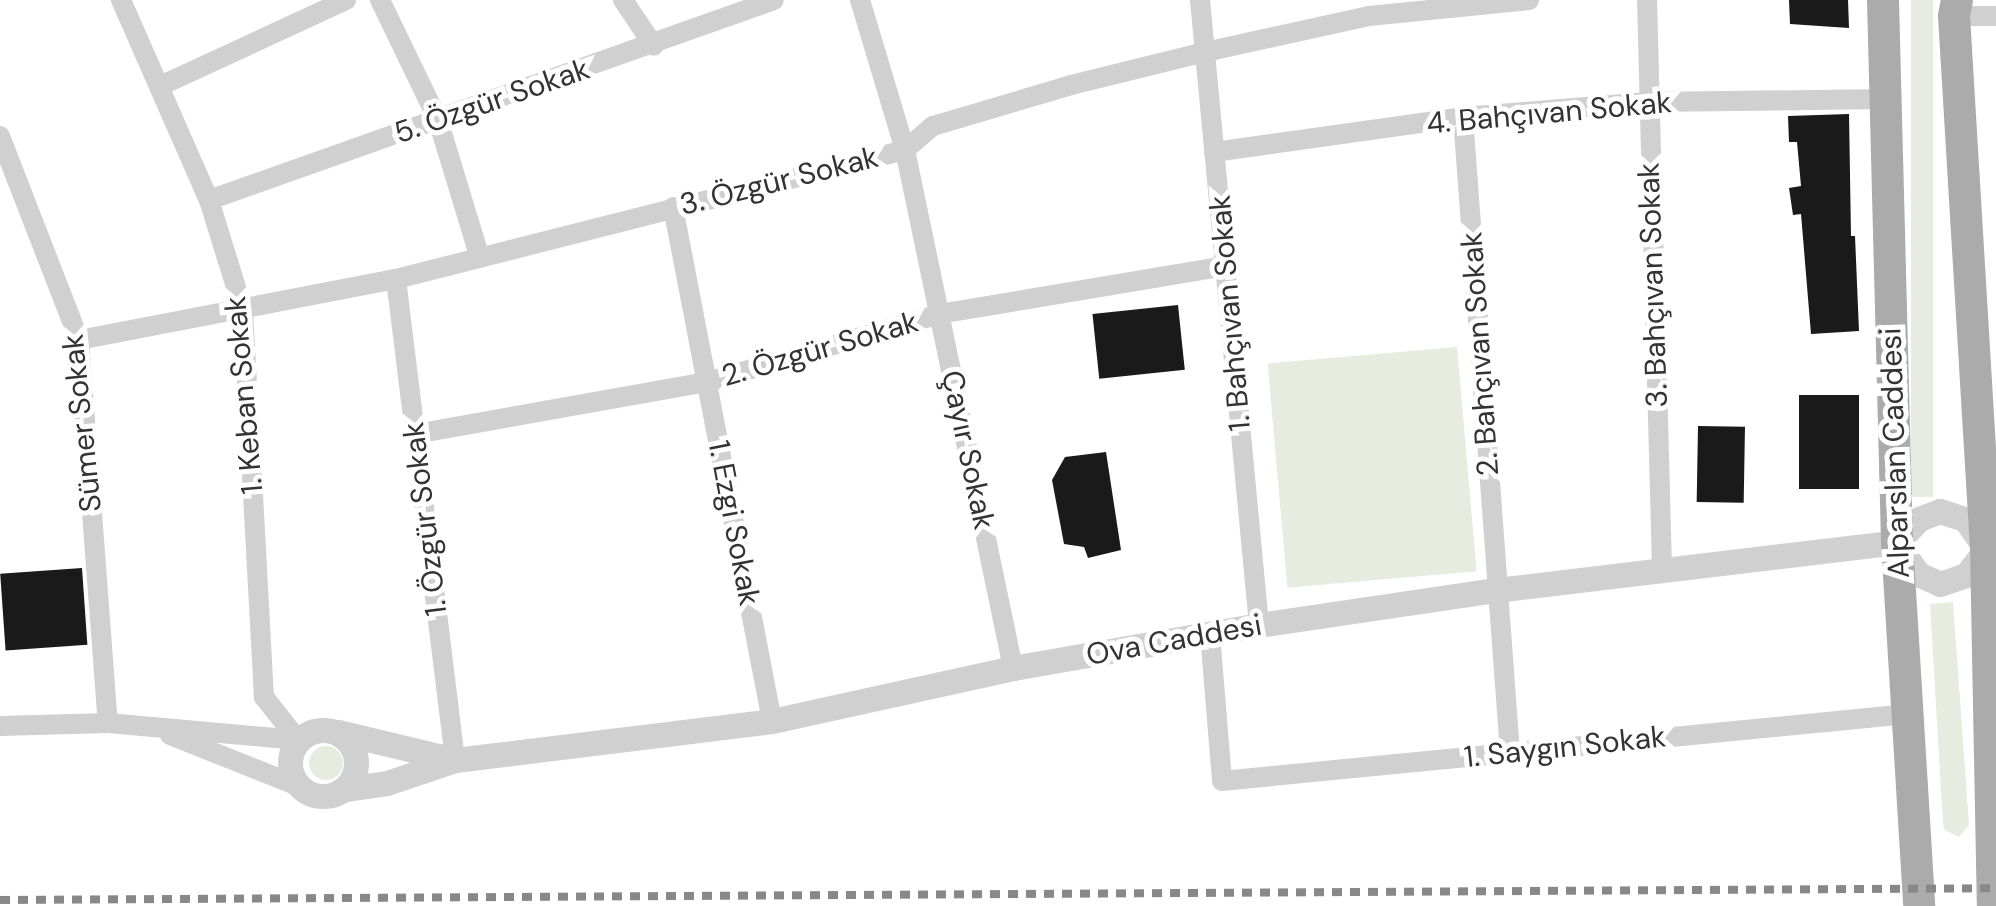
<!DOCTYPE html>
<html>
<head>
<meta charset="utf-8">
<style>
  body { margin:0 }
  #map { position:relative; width:1996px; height:906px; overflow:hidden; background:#fff; font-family:"DM Sans",sans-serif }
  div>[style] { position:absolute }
  .green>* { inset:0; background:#e6ecdf; transform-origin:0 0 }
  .round { border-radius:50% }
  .building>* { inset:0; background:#1a1a1a; transform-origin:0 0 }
  .minor>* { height:20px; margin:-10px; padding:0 10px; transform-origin:10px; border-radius:10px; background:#d0d0d0 }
  .tertiary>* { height:25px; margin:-12.5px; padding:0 12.5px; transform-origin:12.5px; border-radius:12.5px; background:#d0d0d0 }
  .tertiary>.ring { margin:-12.5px; padding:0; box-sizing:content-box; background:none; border:25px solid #d0d0d0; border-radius:50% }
  .primary>* { height:32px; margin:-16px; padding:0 16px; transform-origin:16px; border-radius:16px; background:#ababab }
  .rail>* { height:8px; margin-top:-4px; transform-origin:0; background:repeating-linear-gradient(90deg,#888 0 10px,transparent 0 18px) }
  span { translate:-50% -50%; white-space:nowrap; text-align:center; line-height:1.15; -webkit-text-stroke:10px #fff; paint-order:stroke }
  .street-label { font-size:30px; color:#333 }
</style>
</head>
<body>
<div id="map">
  <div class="green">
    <div style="left:1911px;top:0;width:22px;height:497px"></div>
    <div style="left:1457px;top:347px;width:225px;height:190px;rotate:85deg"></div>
    <div style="clip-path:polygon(1953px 602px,1969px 825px,1959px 837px,1945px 830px,1943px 824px,1930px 604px)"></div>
    <div class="round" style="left:309px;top:746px;width:34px;height:34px"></div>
  </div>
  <div class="building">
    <div style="clip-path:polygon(1789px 0,1848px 0,1849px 28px,1790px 24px)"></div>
    <div style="clip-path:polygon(1849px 114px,1851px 236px,1855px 236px,1859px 331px,1811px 334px,1801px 214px,1793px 215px,1789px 188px,1801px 186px,1797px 142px,1789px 142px,1788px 116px)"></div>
    <div style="left:1178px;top:305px;width:65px;height:86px;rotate:84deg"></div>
    <div style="left:1799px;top:395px;width:60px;height:94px"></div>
    <div style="left:1698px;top:426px;width:47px;height:76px;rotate:1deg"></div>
    <div style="clip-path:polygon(1106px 452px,1121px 550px,1088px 558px,1084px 547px,1064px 544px,1052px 480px,1065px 457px)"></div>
    <div style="left:82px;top:568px;width:77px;height:82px;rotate:86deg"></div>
  </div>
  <div class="minor">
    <div style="left:121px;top:0;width:219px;rotate:66.3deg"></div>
    <div style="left:209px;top:200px;width:115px;rotate:72.8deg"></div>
    <div style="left:243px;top:310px;width:388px;rotate:86.9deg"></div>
    <div style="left:264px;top:697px;width:55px;rotate:51.7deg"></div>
    <div style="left:380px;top:0;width:133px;rotate:64.2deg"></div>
    <div style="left:438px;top:120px;width:144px;rotate:73.1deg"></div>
    <div style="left:623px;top:0;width:55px;rotate:56deg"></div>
    <div style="left:860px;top:0;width:157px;rotate:73.3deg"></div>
    <div style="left:905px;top:150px;width:529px;rotate:78.22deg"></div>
    <div style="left:1200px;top:0;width:628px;rotate:84.61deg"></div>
    <div style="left:1647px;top:0;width:570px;rotate:88.49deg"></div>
    <div style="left:1954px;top:16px;width:42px"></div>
    <div style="left:160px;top:86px;width:205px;rotate:-24.8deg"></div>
    <div style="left:1463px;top:117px;width:637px;rotate:85.77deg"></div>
    <div style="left:0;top:136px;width:219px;rotate:68.8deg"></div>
    <div style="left:79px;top:340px;width:384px;rotate:85.7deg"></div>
    <div style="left:1214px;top:152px;width:251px;rotate:-8deg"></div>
    <div style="left:1463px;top:117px;width:185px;rotate:-4.7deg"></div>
    <div style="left:1647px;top:102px;width:238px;rotate:-0.7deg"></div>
    <div style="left:209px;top:200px;width:599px;rotate:-19.49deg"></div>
    <div style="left:673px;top:207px;width:523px;rotate:79.1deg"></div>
    <div style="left:396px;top:279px;width:485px;rotate:83deg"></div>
    <div style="left:79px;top:340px;width:323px;rotate:-10.9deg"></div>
    <div style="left:396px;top:279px;width:525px;rotate:-14.22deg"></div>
    <div style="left:905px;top:150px;width:37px;rotate:-41deg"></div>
    <div style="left:933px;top:126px;width:144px;rotate:-16.5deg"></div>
    <div style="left:1071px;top:85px;width:138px;rotate:-13.8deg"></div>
    <div style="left:1205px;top:52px;width:168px;rotate:-12.4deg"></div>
    <div style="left:1369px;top:16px;width:161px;rotate:-5.7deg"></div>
    <div style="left:415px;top:434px;width:297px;rotate:-10.1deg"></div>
    <div style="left:707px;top:382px;width:242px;rotate:-16.3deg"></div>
    <div style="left:939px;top:314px;width:290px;rotate:-9.5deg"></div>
    <div style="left:1210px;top:634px;width:147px;rotate:85.3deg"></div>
    <div style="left:1222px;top:781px;width:689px;rotate:-5.58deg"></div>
    <div style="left:0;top:726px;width:108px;rotate:-1.6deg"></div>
    <div style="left:108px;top:723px;width:191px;rotate:5.1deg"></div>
    <div style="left:170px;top:735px;width:138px;rotate:21.7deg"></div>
  </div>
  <div class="tertiary">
    <div style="left:1898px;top:545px;width:35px;rotate:55deg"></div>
    <div style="left:1918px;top:574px;width:24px;rotate:24deg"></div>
    <div style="left:1940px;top:584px;width:28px;rotate:-19deg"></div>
    <div style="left:1966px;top:575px;width:33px;rotate:-52deg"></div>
    <div class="ring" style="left:290px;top:730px;width:41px;height:41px"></div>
    <div style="left:338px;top:732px;width:120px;rotate:13.5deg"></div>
    <div style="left:345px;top:789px;width:42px;rotate:-8.1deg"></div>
    <div style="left:387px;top:783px;width:72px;rotate:-18.7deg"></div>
    <div style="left:455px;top:760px;width:319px;rotate:-7deg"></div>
    <div style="left:772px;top:721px;width:247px;rotate:-12.4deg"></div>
    <div style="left:1013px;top:668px;width:250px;rotate:-9.9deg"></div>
    <div style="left:1259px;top:625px;width:240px;rotate:-8.4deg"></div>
    <div style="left:1496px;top:590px;width:404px;rotate:-6.8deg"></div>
    <div style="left:1897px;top:542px;width:32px;rotate:-46deg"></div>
    <div style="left:1919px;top:519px;width:22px;rotate:-21deg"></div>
    <div style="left:1940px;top:511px;width:26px;rotate:18deg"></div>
    <div style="left:1965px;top:519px;width:37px;rotate:55deg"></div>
  </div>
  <div class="primary">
    <div style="left:1883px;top:0;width:542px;rotate:88.52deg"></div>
    <div style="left:1897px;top:542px;width:365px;rotate:86.5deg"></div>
    <div style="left:1957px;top:0;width:16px;rotate:101deg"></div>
    <div style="left:1954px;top:16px;width:534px;rotate:86.56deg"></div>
    <div style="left:1986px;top:549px;width:357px;rotate:88.9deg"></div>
  </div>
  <div class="rail">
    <div style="left:0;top:900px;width:1996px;rotate:-0.34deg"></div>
  </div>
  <div class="street-label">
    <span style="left:492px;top:101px;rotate:-19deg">5. Özgür Sokak</span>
    <span style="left:1549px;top:113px;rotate:-5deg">4. Bahçıvan Sokak</span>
    <span style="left:779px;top:181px;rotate:-14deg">3. Özgür Sokak</span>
    <span style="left:1653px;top:285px;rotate:-92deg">3. Bahçıvan Sokak</span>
    <span style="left:1230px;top:313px;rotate:-95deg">1. Bahçıvan Sokak</span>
    <span style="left:820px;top:349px;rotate:-16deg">2. Özgür Sokak</span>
    <span style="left:1480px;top:354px;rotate:-94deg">2. Bahçıvan Sokak</span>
    <span style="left:244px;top:395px;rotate:-95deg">1. Keban Sokak</span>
    <span style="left:82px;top:423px;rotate:-96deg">Sümer Sokak</span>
    <span style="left:968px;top:450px;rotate:78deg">Çayır Sokak</span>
    <span style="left:1895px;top:453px;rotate:-92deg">Alparslan Caddesi</span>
    <span style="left:425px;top:519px;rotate:-97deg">1. Özgür Sokak</span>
    <span style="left:734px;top:523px;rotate:79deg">1. Ezgi Sokak</span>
    <span style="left:1174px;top:640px;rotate:-10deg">Ova Caddesi</span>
    <span style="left:1565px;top:747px;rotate:-6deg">1. Saygın Sokak</span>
  </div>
</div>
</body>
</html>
